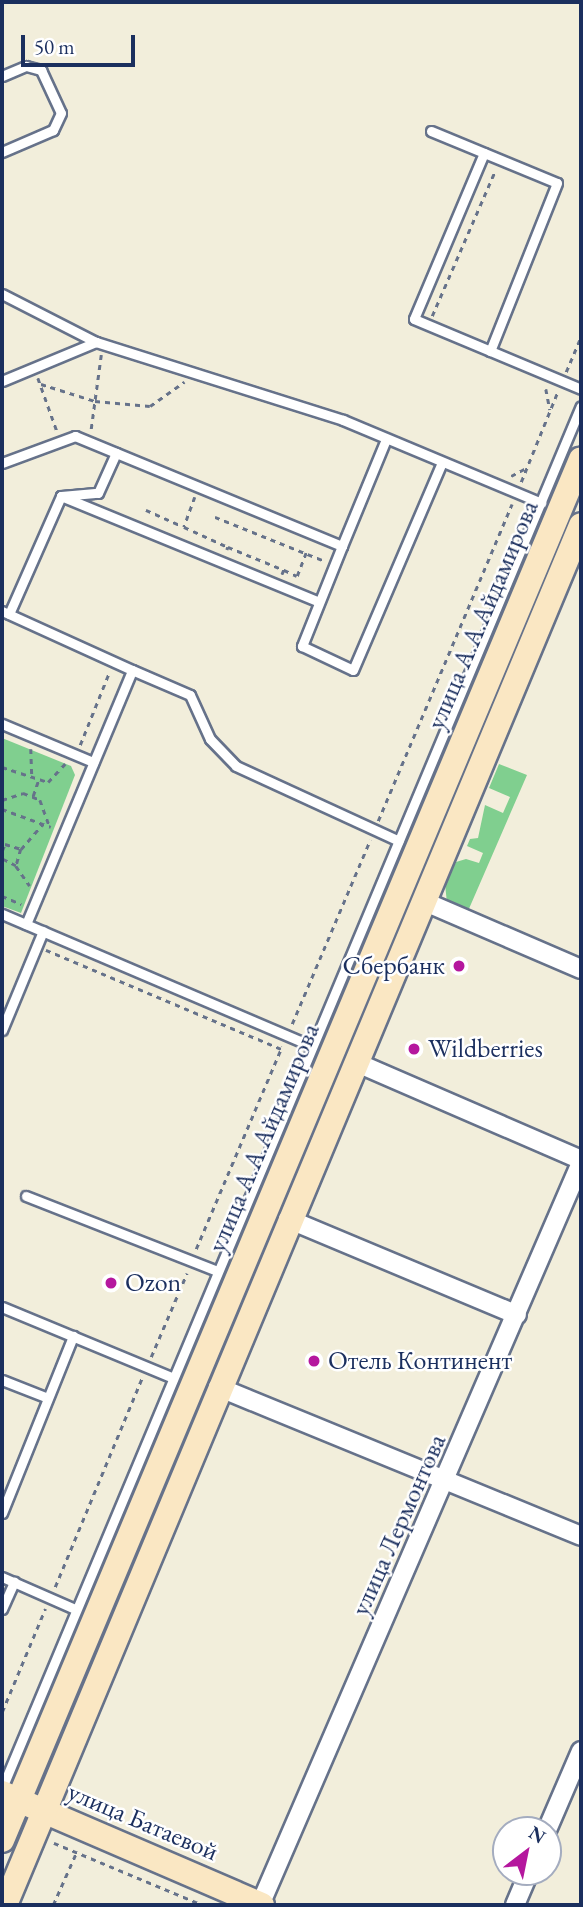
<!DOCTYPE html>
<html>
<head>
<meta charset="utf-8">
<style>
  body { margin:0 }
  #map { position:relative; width:583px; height:1907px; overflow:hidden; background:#f2eedb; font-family:"EB Garamond",serif }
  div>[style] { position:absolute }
  .green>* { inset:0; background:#80cf8f }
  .path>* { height:2.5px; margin-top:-1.25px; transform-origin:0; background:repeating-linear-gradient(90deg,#66728a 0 5px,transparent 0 10px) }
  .roads { filter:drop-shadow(2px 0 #66728a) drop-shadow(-2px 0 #66728a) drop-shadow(0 2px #66728a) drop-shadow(0 -2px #66728a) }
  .service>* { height:9px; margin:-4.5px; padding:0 4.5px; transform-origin:4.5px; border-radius:4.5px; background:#fff }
  .minor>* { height:18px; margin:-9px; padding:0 9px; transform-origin:9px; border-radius:9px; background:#fff }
  .secondary>* { height:24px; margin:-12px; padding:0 12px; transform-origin:12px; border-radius:12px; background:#fae7c3 }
  .dots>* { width:19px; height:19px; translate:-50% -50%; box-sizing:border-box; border:4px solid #fff; border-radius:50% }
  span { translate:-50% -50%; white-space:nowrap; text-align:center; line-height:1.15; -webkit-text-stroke:5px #fff; paint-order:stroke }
  .street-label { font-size:26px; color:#1b2f5e }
  .poi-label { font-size:26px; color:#1b2f5e }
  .right { translate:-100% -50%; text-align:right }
  .left { translate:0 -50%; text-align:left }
  .frame { position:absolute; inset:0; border:4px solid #1b2f5e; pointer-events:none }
  .north { position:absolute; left:492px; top:1816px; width:70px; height:70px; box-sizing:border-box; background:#fff; border:2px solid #a4acbf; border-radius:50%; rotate:32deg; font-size:19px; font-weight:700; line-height:28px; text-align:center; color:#1b2f5e }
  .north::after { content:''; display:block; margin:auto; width:24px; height:32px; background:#b5179e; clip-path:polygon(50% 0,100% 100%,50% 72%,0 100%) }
  .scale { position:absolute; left:21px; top:35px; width:114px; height:32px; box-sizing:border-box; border:4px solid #1b2f5e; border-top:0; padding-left:9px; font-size:21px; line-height:24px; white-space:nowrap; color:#1b2f5e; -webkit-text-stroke:5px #fff; paint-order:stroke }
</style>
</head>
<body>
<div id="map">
  <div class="green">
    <div style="clip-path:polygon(2px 738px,71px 766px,75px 775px,21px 913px,2px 906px)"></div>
    <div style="clip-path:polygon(499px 764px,527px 775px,468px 911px,447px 903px,445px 884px,456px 862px,466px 859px,479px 863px,483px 853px,467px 846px,470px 839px,478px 838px,485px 805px,503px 813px,510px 797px,489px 788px)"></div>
  </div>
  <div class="path">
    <div style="left:432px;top:316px;width:158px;rotate:-66.5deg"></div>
    <div style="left:566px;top:372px;width:39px;rotate:-67deg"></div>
    <div style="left:38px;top:378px;width:56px;rotate:70.3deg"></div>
    <div style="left:41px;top:384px;width:57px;rotate:17.5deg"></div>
    <div style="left:95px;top:401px;width:55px;rotate:5.2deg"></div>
    <div style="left:150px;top:406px;width:42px;rotate:-35.2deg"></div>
    <div style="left:546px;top:389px;width:21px;rotate:79deg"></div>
    <div style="left:91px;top:429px;width:75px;rotate:-82.3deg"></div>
    <div style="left:511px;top:476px;width:17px;rotate:-28deg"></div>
    <div style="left:521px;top:482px;width:98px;rotate:-67.9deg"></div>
    <div style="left:195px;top:497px;width:32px;rotate:110deg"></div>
    <div style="left:184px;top:527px;width:48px;rotate:24.4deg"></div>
    <div style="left:228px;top:547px;width:3px;rotate:108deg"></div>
    <div style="left:146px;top:510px;width:36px;rotate:24deg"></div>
    <div style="left:215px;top:517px;width:118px;rotate:21.8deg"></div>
    <div style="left:228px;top:547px;width:61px;rotate:22.3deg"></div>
    <div style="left:284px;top:570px;width:5px;rotate:112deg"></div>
    <div style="left:284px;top:570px;width:14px;rotate:25deg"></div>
    <div style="left:297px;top:576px;width:25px;rotate:-69deg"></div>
    <div style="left:80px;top:745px;width:78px;rotate:-68.1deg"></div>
    <div style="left:31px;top:749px;width:27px;rotate:88deg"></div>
    <div style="left:2px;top:767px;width:48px;rotate:18.1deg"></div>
    <div style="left:48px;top:782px;width:25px;rotate:-47deg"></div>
    <div style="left:33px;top:796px;width:18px;rotate:-71deg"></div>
    <div style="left:2px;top:800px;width:22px;rotate:-18deg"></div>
    <div style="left:23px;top:793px;width:18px;rotate:22deg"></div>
    <div style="left:40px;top:800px;width:29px;rotate:70deg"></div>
    <div style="left:2px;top:809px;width:52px;rotate:20.2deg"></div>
    <div style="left:378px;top:821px;width:344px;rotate:-67.1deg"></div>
    <div style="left:21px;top:849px;width:32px;rotate:-49deg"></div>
    <div style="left:2px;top:851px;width:8px;rotate:-67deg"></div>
    <div style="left:5px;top:844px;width:17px;rotate:17deg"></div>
    <div style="left:21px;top:849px;width:18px;rotate:106deg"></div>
    <div style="left:16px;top:866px;width:16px;rotate:-153deg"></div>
    <div style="left:16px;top:866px;width:24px;rotate:55deg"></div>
    <div style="left:2px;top:896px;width:21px;rotate:23deg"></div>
    <div style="left:46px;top:950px;width:255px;rotate:22.8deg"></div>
    <div style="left:292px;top:1024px;width:200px;rotate:-67deg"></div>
    <div style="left:196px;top:1249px;width:220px;rotate:-67deg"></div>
    <div style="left:151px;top:1357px;width:91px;rotate:-66.8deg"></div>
    <div style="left:55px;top:1587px;width:229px;rotate:-67.4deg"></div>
    <div style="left:2px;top:1712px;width:112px;rotate:-67.3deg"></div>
    <div style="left:54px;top:1843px;width:161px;rotate:22.6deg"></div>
    <div style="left:53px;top:1905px;width:59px;rotate:-66deg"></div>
  </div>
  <div class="roads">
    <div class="service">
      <div style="left:2px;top:76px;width:26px;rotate:-23deg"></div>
      <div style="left:26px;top:66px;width:16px;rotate:15deg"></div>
      <div style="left:41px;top:70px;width:47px;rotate:65.1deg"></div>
      <div style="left:61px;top:113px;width:19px;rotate:115deg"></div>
      <div style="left:53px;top:130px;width:56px;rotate:156.7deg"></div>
      <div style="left:431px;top:131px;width:136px;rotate:22.4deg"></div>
      <div style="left:557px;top:183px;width:181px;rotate:111.7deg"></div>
      <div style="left:484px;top:153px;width:180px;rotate:112.9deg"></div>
      <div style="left:414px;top:319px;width:181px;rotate:22.7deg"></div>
      <div style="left:2px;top:294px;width:106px;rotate:27.1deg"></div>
      <div style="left:2px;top:381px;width:102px;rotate:-22.5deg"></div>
      <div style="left:96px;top:342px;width:259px;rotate:17.5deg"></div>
      <div style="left:343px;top:420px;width:215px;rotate:22.7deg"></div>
      <div style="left:2px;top:463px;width:78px;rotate:-20.3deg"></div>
      <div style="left:75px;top:436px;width:289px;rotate:22.4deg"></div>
      <div style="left:342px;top:546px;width:116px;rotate:-67.6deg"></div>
      <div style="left:61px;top:496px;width:279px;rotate:22.3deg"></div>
      <div style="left:342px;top:546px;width:108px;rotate:111.8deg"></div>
      <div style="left:302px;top:646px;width:56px;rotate:25.2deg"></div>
      <div style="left:353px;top:670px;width:226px;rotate:-66.8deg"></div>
      <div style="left:2px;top:611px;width:143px;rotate:24.4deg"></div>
      <div style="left:9px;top:614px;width:129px;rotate:-66.2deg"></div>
      <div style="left:61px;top:496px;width:37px;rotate:-5deg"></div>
      <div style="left:98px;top:493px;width:44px;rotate:-65.8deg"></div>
      <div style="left:2px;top:724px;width:99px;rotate:22.7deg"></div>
      <div style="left:2px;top:914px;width:337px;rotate:23.1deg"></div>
      <div style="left:26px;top:924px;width:275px;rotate:-67.3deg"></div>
      <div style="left:132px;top:670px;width:63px;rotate:23.3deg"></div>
      <div style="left:190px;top:695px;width:48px;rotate:65.6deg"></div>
      <div style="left:210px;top:739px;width:37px;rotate:46deg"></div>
      <div style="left:236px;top:766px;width:179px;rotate:24.7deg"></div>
      <div style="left:2px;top:1030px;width:107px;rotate:-67.5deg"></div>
      <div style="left:26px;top:1196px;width:205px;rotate:21.4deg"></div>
      <div style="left:2px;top:1307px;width:183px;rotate:22.5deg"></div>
      <div style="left:2px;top:1380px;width:49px;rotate:21.4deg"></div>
      <div style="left:2px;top:1513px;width:191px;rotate:-68.1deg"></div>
      <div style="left:2px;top:1577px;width:80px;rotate:23.7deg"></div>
      <div style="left:2px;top:1609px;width:30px;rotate:-66deg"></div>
      <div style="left:2px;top:1788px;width:1498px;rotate:-67.27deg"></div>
    </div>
    <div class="minor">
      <div style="left:423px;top:901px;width:172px;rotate:23.3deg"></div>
      <div style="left:355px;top:1062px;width:246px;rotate:23.4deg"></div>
      <div style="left:288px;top:1219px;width:248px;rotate:22.7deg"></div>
      <div style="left:218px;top:1387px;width:392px;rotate:22.3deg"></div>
      <div style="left:547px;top:1830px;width:86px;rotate:-66.7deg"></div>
      <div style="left:260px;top:1905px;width:808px;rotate:-66.61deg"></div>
      <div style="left:515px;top:1905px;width:36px;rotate:-67deg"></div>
    </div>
    <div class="secondary">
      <div style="left:2px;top:1793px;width:283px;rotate:23.3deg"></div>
      <div style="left:2px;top:1840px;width:1497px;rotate:-67.25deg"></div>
      <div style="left:5px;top:1905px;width:1495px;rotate:-67.34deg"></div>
    </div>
  </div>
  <div class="dots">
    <div style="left:459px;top:966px;background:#b5179e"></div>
    <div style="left:414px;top:1049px;background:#b5179e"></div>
    <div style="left:111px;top:1283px;background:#b5179e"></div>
    <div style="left:314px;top:1361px;background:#b5179e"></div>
  </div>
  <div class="street-label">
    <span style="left:483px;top:615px;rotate:-67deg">улица А.А.Айдамирова</span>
    <span style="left:264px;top:1138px;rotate:-67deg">улица А.А.Айдамирова</span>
    <span style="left:399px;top:1525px;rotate:-66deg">улица Лермонтова</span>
    <span style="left:143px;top:1822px;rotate:23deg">улица Батаевой</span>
  </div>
  <div class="poi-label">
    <span class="right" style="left:445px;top:966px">Сбербанк</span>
    <span class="left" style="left:428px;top:1049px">Wildberries</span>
    <span class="left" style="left:125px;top:1283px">Ozon</span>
    <span class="left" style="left:328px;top:1361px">Отель Континент</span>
  </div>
  <div class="frame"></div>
  <div class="north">N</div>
  <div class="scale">50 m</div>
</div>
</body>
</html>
